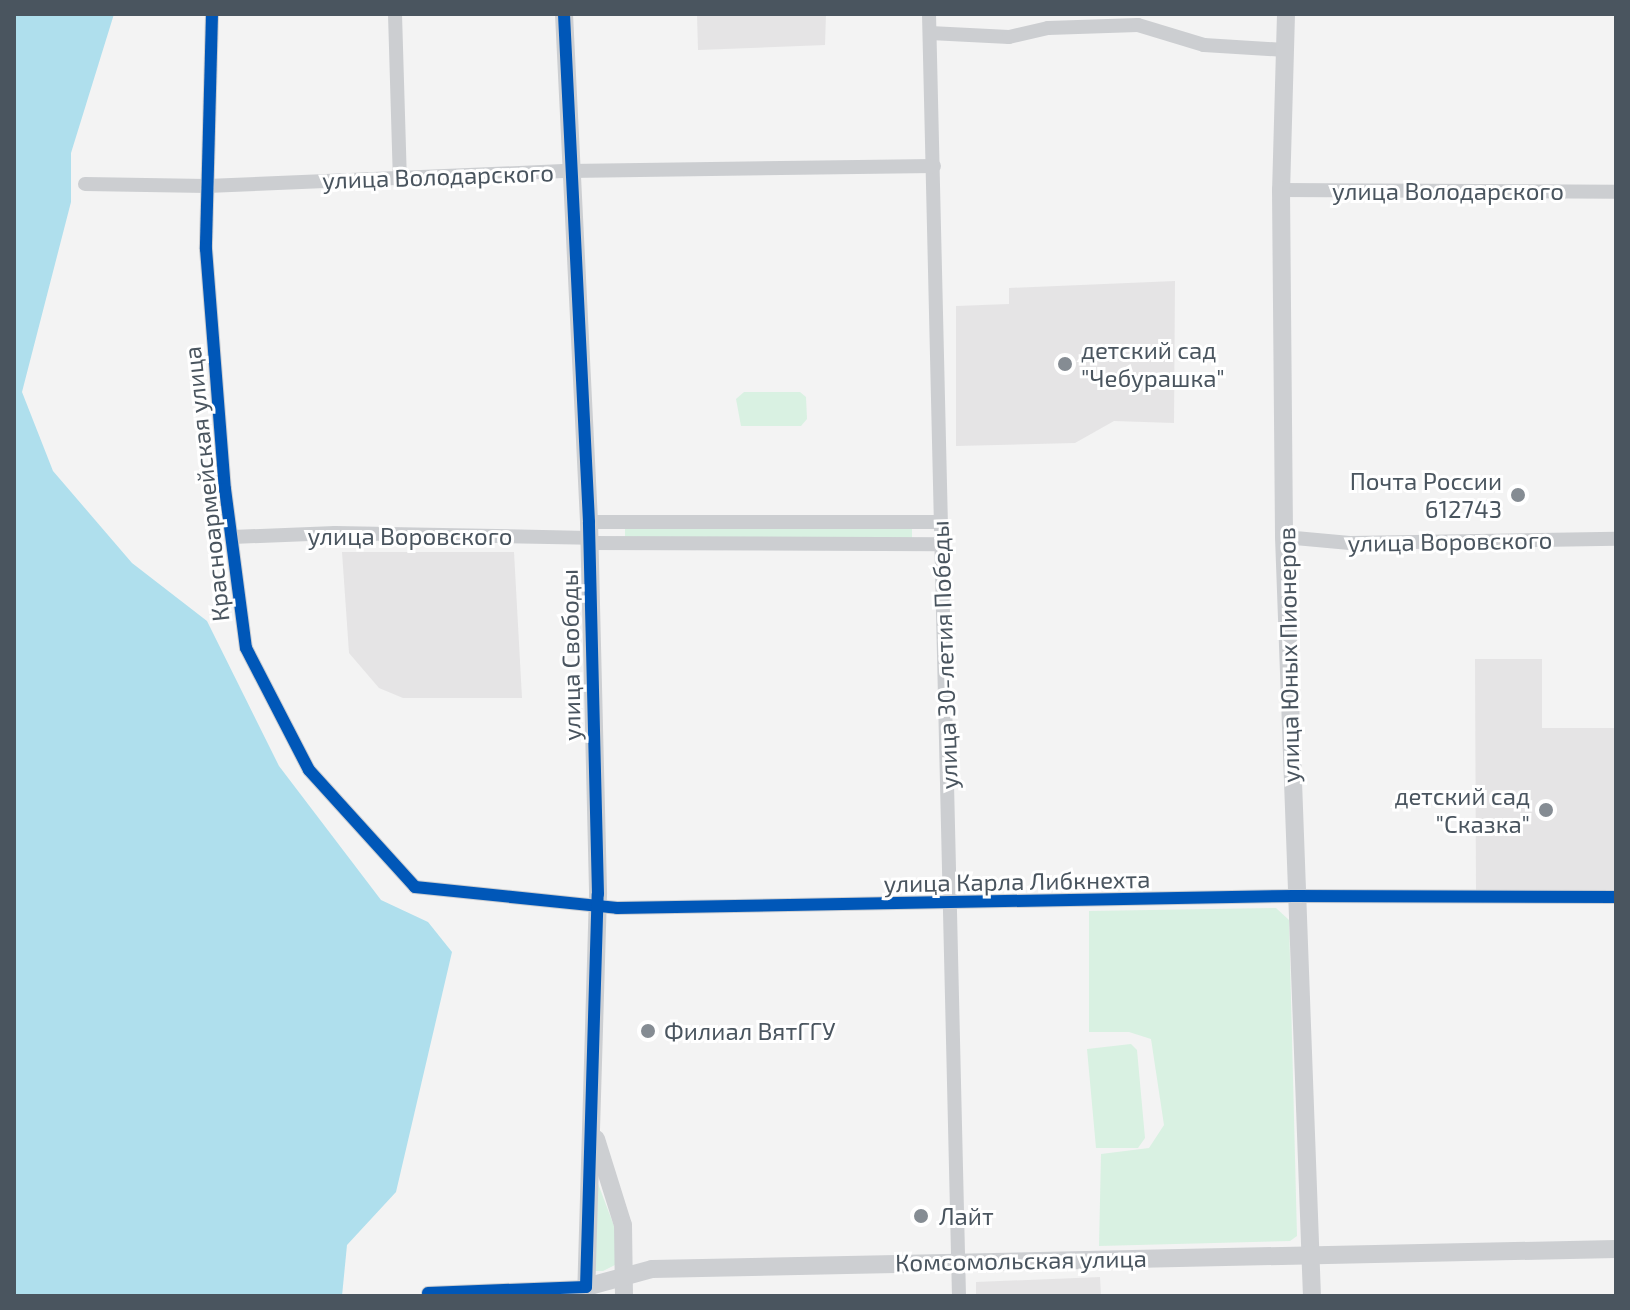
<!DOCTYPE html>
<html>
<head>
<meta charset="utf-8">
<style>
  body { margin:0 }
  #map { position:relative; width:1630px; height:1310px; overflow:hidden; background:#f3f3f3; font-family:"Exo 2",sans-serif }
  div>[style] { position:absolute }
  .education>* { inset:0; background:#e5e4e5 }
  .green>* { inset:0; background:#d9f1e2; transform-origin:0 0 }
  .water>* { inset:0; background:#afdfed }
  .street>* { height:14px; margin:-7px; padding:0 7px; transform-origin:7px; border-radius:7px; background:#ccced1 }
  .secondary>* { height:18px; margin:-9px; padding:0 9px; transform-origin:9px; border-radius:9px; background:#cdcfd2 }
  .cycleway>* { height:12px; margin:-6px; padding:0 6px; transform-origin:6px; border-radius:6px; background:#0057b8 }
  .dots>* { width:22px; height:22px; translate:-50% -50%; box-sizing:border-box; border:4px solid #fff; border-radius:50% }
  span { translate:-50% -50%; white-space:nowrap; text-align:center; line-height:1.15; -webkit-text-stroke:6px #fff; paint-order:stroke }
  .street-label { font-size:24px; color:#4a555f }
  .poi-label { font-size:24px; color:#4a555f }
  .left { translate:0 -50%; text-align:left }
  .right { translate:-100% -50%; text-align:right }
  .frame { position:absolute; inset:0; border:16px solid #4a555f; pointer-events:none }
</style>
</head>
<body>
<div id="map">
  <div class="education">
    <div style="clip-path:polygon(697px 14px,826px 14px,825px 45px,698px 50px)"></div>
    <div style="clip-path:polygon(1175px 281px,1174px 423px,1114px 421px,1075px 443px,956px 446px,956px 306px,1009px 304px,1009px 288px)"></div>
    <div style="clip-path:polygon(342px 552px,514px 552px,522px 698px,403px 698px,379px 688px,349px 653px)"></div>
    <div style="clip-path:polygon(1475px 659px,1542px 659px,1542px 728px,1616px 728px,1616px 893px,1476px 893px)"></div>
    <div style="clip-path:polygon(1100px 1277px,1101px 1296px,976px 1296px,976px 1282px)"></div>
  </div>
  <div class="green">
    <div style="clip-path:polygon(744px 392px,800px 392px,806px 397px,807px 419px,801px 426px,741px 426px,736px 399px)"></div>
    <div style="left:625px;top:528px;width:287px;height:11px"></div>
    <div style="clip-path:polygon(1276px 908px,1289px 920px,1297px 1236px,1290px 1241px,1099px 1246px,1101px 1154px,1149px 1148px,1164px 1125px,1151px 1039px,1129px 1032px,1089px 1032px,1089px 911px)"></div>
    <div style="clip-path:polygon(1131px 1044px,1137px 1050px,1145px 1138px,1138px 1148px,1096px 1148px,1087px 1049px)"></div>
    <div style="clip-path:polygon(597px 1181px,616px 1231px,617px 1264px,603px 1271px,595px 1271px)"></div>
  </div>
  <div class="water">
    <div style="clip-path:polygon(14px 14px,114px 14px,71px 153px,71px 202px,22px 392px,53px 471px,132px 563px,207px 621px,279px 766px,381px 900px,428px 922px,452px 952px,396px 1192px,347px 1245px,342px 1296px,14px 1296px)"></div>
  </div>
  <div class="street">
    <div style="left:212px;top:14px;width:235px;rotate:91.5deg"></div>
    <div style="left:206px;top:249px;width:241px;rotate:85.5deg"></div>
    <div style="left:225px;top:489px;width:160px;rotate:82.5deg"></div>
    <div style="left:246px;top:648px;width:137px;rotate:62.7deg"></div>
    <div style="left:309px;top:770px;width:158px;rotate:47.8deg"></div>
    <div style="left:415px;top:887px;width:203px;rotate:5.9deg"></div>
    <div style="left:617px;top:908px;width:677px;rotate:-1.02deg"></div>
    <div style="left:1294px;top:896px;width:322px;rotate:0.2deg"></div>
    <div style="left:395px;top:14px;width:164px;rotate:88.3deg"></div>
    <div style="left:929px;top:14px;width:1282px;rotate:88.66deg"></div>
    <div style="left:930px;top:33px;width:79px;rotate:2.9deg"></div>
    <div style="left:1009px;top:37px;width:40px;rotate:-13deg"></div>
    <div style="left:1048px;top:28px;width:90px;rotate:-1.9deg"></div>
    <div style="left:1138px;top:25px;width:69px;rotate:16.9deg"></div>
    <div style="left:1204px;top:45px;width:81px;rotate:3.5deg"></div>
    <div style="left:85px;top:184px;width:122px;rotate:0.9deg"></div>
    <div style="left:207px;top:186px;width:362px;rotate:-2.4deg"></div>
    <div style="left:569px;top:171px;width:365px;rotate:-0.8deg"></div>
    <div style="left:1281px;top:190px;width:335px;rotate:0.3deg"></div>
    <div style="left:589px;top:522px;width:351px"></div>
    <div style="left:232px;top:537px;width:103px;rotate:-2.2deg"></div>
    <div style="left:335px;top:533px;width:254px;rotate:1.1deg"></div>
    <div style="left:1284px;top:537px;width:66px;rotate:5.2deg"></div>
    <div style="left:1350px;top:543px;width:266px;rotate:-0.9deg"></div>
    <div style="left:589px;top:543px;width:351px;rotate:0.2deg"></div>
    <div style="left:428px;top:1293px;width:158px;rotate:-2.2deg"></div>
  </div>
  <div class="secondary">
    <div style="left:564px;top:14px;width:509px;rotate:87.18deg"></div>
    <div style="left:589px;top:522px;width:372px;rotate:88.6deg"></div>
    <div style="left:598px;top:894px;width:402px;rotate:91.7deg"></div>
    <div style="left:1286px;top:14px;width:176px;rotate:91.6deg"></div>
    <div style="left:1281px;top:190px;width:347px;rotate:89.5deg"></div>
    <div style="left:1284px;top:537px;width:760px;rotate:87.89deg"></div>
    <div style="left:596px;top:1139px;width:90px;rotate:72.6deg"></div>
    <div style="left:623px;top:1225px;width:71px;rotate:89.2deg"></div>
    <div style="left:586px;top:1287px;width:68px;rotate:-15.3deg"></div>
    <div style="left:652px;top:1269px;width:964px;rotate:-1.19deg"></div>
  </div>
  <div class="cycleway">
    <div style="left:212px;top:14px;width:235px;rotate:91.5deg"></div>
    <div style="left:206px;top:249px;width:241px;rotate:85.5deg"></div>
    <div style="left:225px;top:489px;width:160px;rotate:82.5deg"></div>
    <div style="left:246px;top:648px;width:137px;rotate:62.7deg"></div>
    <div style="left:309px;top:770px;width:158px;rotate:47.8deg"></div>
    <div style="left:415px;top:887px;width:203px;rotate:5.9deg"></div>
    <div style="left:617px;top:908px;width:677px;rotate:-1.02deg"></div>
    <div style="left:1294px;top:896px;width:322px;rotate:0.2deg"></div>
    <div style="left:428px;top:1293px;width:158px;rotate:-2.2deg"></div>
    <div style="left:586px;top:1287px;width:393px;rotate:-88.3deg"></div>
    <div style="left:598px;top:894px;width:372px;rotate:-91.4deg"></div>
    <div style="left:589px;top:522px;width:509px;rotate:-92.82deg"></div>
  </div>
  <div class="dots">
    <div style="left:1065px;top:364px;background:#858c93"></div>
    <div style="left:1518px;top:495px;background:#858c93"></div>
    <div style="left:1546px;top:810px;background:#858c93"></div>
    <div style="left:648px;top:1031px;background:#858c93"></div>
    <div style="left:921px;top:1216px;background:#858c93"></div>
  </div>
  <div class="street-label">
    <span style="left:438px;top:176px;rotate:-2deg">улица Володарского</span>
    <span style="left:1448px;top:191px">улица Володарского</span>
    <span style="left:206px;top:484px;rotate:-96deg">Красноармейская улица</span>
    <span style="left:410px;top:536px">улица Воровского</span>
    <span style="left:1450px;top:541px;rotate:-1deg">улица Воровского</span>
    <span style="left:570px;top:655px;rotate:-91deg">улица Свободы</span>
    <span style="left:944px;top:655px;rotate:-92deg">улица 30-летия Победы</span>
    <span style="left:1288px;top:655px;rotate:-91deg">улица Юных Пионеров</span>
    <span style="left:1017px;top:881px;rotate:-1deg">улица Карла Либкнехта</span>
    <span style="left:1021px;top:1260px;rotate:-1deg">Комсомольская улица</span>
  </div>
  <div class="poi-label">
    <span class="left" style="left:1081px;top:364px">детский сад<br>"Чебурашка"</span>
    <span class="right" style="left:1502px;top:495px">Почта России<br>612743</span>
    <span class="right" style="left:1530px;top:810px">детский сад<br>"Сказка"</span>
    <span class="left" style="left:664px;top:1031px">Филиал ВятГГУ</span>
    <span class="left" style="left:939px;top:1216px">Лайт</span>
  </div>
  <div class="frame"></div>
</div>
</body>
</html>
